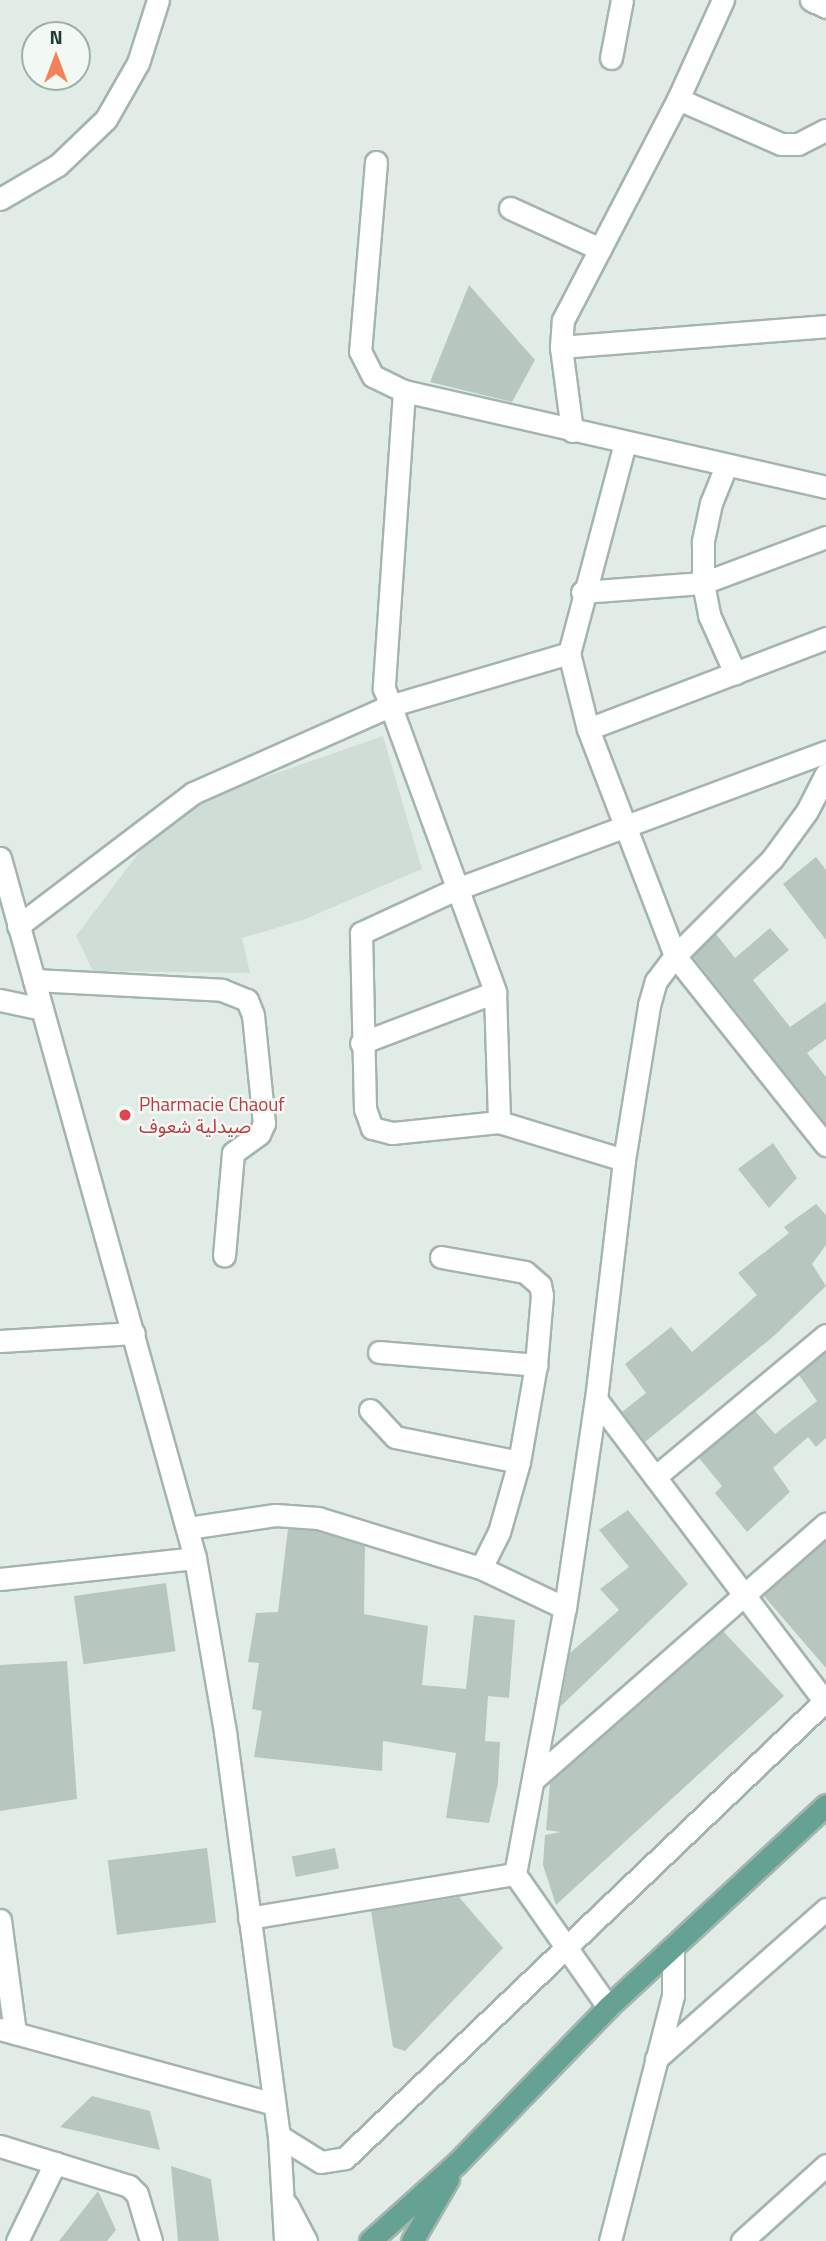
<!DOCTYPE html>
<html>
<head>
<meta charset="utf-8">
<style>
  body { margin:0 }
  #map { position:relative; width:826px; height:2241px; overflow:hidden; background:#e1ece7; font-family:"Titillium Web","Noto Sans Arabic",sans-serif }
  div>[style] { position:absolute }
  .built>* { inset:0; background:#d0dcd6 }
  .building>* { inset:0; background:#b7c7c0; transform-origin:0 0 }
  .roads { filter:drop-shadow(2px 0 #a4b4ae) drop-shadow(-2px 0 #a4b4ae) drop-shadow(0 2px #a4b4ae) drop-shadow(0 -2px #a4b4ae) }
  .minor>* { height:21px; margin:-10.5px; padding:0 10.5px; transform-origin:10.5px; border-radius:10.5px; background:#fff }
  .major>* { height:21px; margin:-10.5px; padding:0 10.5px; transform-origin:10.5px; border-radius:10.5px; background:#65a294 }
  .dots>* { width:19px; height:19px; translate:-50% -50%; box-sizing:border-box; border:4px solid #f2f9f5; border-radius:50% }
  span { translate:-50% -50%; white-space:nowrap; text-align:center; line-height:1.15; -webkit-text-stroke:5px #f2f9f5; paint-order:stroke }
  .health-label { font-size:19px; color:#be3a42 }
  .left { translate:0 -50%; text-align:left }
  .north { position:absolute; left:21px; top:21px; width:70px; height:70px; box-sizing:border-box; background:#f2f9f5; border:2px solid #9eaea9; border-radius:50%; rotate:0deg; font-size:19px; font-weight:700; line-height:28px; text-align:center; color:#213d36 }
  .north::after { content:''; display:block; margin:auto; width:24px; height:32px; background:#f48158; clip-path:polygon(50% 0,100% 100%,50% 72%,0 100%) }
</style>
</head>
<body>
<div id="map">
  <div class="built">
    <div style="clip-path:polygon(383px 736px,422px 869px,303px 920px,242px 938px,250px 973px,93px 971px,76px 936px,171px 810px)"></div>
  </div>
  <div class="building">
    <div style="clip-path:polygon(469px 285px,535px 360px,512px 402px,430px 382px)"></div>
    <div style="clip-path:polygon(816px 857px,826px 870px,826px 940px,783px 884px)"></div>
    <div style="clip-path:polygon(770px 928px,789px 950px,753px 980px,790px 1027px,826px 1002px,826px 1039px,807px 1053px,826px 1077px,826px 1124px,693px 957px,716px 934px,735px 958px)"></div>
    <div style="clip-path:polygon(773px 1143px,797px 1178px,769px 1208px,738px 1169px)"></div>
    <div style="clip-path:polygon(816px 1204px,826px 1215px,826px 1245px,812px 1264px,826px 1286px,775px 1335px,645px 1442px,622px 1412px,646px 1393px,625px 1364px,671px 1327px,692px 1352px,757px 1295px,738px 1273px,789px 1233px,784px 1227px)"></div>
    <div style="clip-path:polygon(826px 1352px,826px 1438px,816px 1447px,808px 1437px,773px 1468px,790px 1492px,747px 1532px,715px 1493px,722px 1486px,699px 1458px,755px 1411px,775px 1434px,817px 1401px,799px 1375px)"></div>
    <div style="clip-path:polygon(628px 1510px,688px 1584px,560px 1707px,570px 1653px,619px 1610px,600px 1589px,629px 1567px,599px 1530px)"></div>
    <div style="clip-path:polygon(288px 1529px,316px 1531px,365px 1546px,364px 1614px,428px 1626px,422px 1685px,466px 1689px,474px 1615px,515px 1620px,509px 1698px,488px 1696px,485px 1741px,500px 1742px,498px 1783px,489px 1823px,446px 1818px,456px 1753px,383px 1741px,382px 1771px,254px 1757px,262px 1711px,252px 1709px,259px 1663px,248px 1662px,256px 1613px,278px 1612px)"></div>
    <div style="clip-path:polygon(826px 1540px,826px 1668px,763px 1595px)"></div>
    <div style="left:166px;top:1583px;width:69px;height:93px;rotate:82deg"></div>
    <div style="clip-path:polygon(723px 1631px,784px 1696px,556px 1905px,543px 1865px,545px 1835px,561px 1832px,546px 1830px,550px 1783px)"></div>
    <div style="clip-path:polygon(67px 1661px,77px 1799px,0 1811px,0 1665px)"></div>
    <div style="left:207px;top:1848px;width:75px;height:100px;rotate:83deg"></div>
    <div style="left:335px;top:1848px;width:21px;height:44px;rotate:79deg"></div>
    <div style="clip-path:polygon(459px 1897px,503px 1948px,405px 2051px,393px 2047px,371px 1911px)"></div>
    <div style="clip-path:polygon(92px 2096px,150px 2111px,160px 2150px,60px 2127px)"></div>
    <div style="clip-path:polygon(171px 2166px,211px 2179px,219px 2241px,178px 2241px)"></div>
    <div style="clip-path:polygon(98px 2191px,116px 2230px,107px 2241px,59px 2241px)"></div>
  </div>
  <div class="roads">
    <div class="minor">
      <div style="left:811px;top:0;width:17px;rotate:25deg"></div>
      <div style="left:611px;top:58px;width:59px;rotate:-79.3deg"></div>
      <div style="left:678px;top:99px;width:112px;rotate:23.6deg"></div>
      <div style="left:781px;top:144px;width:17px"></div>
      <div style="left:798px;top:144px;width:31px;rotate:-27deg"></div>
      <div style="left:376px;top:162px;width:190px;rotate:94.8deg"></div>
      <div style="left:360px;top:351px;width:28px;rotate:63deg"></div>
      <div style="left:373px;top:376px;width:34px;rotate:26deg"></div>
      <div style="left:404px;top:391px;width:433px;rotate:12.8deg"></div>
      <div style="left:0;top:199px;width:67px;rotate:-30.4deg"></div>
      <div style="left:58px;top:165px;width:66px;rotate:-43.8deg"></div>
      <div style="left:106px;top:119px;width:64px;rotate:-60.3deg"></div>
      <div style="left:138px;top:63px;width:66px;rotate:-72.4deg"></div>
      <div style="left:510px;top:208px;width:99px;rotate:24.5deg"></div>
      <div style="left:561px;top:347px;width:266px;rotate:-4.5deg"></div>
      <div style="left:404px;top:391px;width:298px;rotate:93.9deg"></div>
      <div style="left:384px;top:688px;width:324px;rotate:69.9deg"></div>
      <div style="left:495px;top:992px;width:130px;rotate:88.2deg"></div>
      <div style="left:572px;top:431px;width:85px;rotate:-97.5deg"></div>
      <div style="left:561px;top:347px;width:27px;rotate:-86deg"></div>
      <div style="left:563px;top:320px;width:249px;rotate:-62.5deg"></div>
      <div style="left:678px;top:99px;width:109px;rotate:-65.6deg"></div>
      <div style="left:625px;top:443px;width:217px;rotate:104.9deg"></div>
      <div style="left:569px;top:653px;width:78px;rotate:76deg"></div>
      <div style="left:588px;top:729px;width:243px;rotate:69deg"></div>
      <div style="left:675px;top:956px;width:242px;rotate:51.4deg"></div>
      <div style="left:726px;top:466px;width:40px;rotate:112deg"></div>
      <div style="left:711px;top:503px;width:40px;rotate:102deg"></div>
      <div style="left:703px;top:542px;width:41px;rotate:90deg"></div>
      <div style="left:703px;top:583px;width:33px;rotate:79deg"></div>
      <div style="left:709px;top:615px;width:64px;rotate:65.9deg"></div>
      <div style="left:582px;top:592px;width:121px;rotate:-4.3deg"></div>
      <div style="left:703px;top:583px;width:131px;rotate:-20.5deg"></div>
      <div style="left:588px;top:729px;width:255px;rotate:-20.9deg"></div>
      <div style="left:0;top:858px;width:727px;rotate:74.43deg"></div>
      <div style="left:195px;top:1558px;width:177px;rotate:80.2deg"></div>
      <div style="left:225px;top:1732px;width:408px;rotate:82.4deg"></div>
      <div style="left:279px;top:2136px;width:105px;rotate:86.7deg"></div>
      <div style="left:18px;top:926px;width:220px;rotate:-37.2deg"></div>
      <div style="left:193px;top:793px;width:214px;rotate:-23.9deg"></div>
      <div style="left:389px;top:706px;width:188px;rotate:-16.4deg"></div>
      <div style="left:34px;top:980px;width:188px;rotate:3deg"></div>
      <div style="left:222px;top:990px;width:27px;rotate:22deg"></div>
      <div style="left:247px;top:1000px;width:16px;rotate:68deg"></div>
      <div style="left:253px;top:1015px;width:109px;rotate:84.2deg"></div>
      <div style="left:264px;top:1123px;width:12px;rotate:114deg"></div>
      <div style="left:259px;top:1134px;width:32px;rotate:144deg"></div>
      <div style="left:233px;top:1153px;width:103px;rotate:95deg"></div>
      <div style="left:0;top:1000px;width:43px;rotate:12.1deg"></div>
      <div style="left:361px;top:1043px;width:143px;rotate:-20.8deg"></div>
      <div style="left:624px;top:1160px;width:131px;rotate:-163.1deg"></div>
      <div style="left:499px;top:1122px;width:108px;rotate:174.1deg"></div>
      <div style="left:392px;top:1133px;width:21px;rotate:-166deg"></div>
      <div style="left:372px;top:1128px;width:20px;rotate:-110deg"></div>
      <div style="left:365px;top:1109px;width:176px;rotate:-91.3deg"></div>
      <div style="left:361px;top:933px;width:102px;rotate:-24.8deg"></div>
      <div style="left:454px;top:890px;width:397px;rotate:-20.4deg"></div>
      <div style="left:441px;top:1257px;width:85px;rotate:10.1deg"></div>
      <div style="left:525px;top:1272px;width:20px;rotate:41deg"></div>
      <div style="left:540px;top:1285px;width:10px;rotate:79deg"></div>
      <div style="left:542px;top:1295px;width:70px;rotate:94.9deg"></div>
      <div style="left:536px;top:1365px;width:98px;rotate:99.9deg"></div>
      <div style="left:519px;top:1462px;width:73px;rotate:105.9deg"></div>
      <div style="left:499px;top:1532px;width:40px;rotate:116.6deg"></div>
      <div style="left:0;top:1341px;width:134px;rotate:-3.4deg"></div>
      <div style="left:379px;top:1352px;width:158px;rotate:4.7deg"></div>
      <div style="left:596px;top:1399px;width:381px;rotate:52.9deg"></div>
      <div style="left:370px;top:1410px;width:37px;rotate:47deg"></div>
      <div style="left:395px;top:1437px;width:126px;rotate:11.4deg"></div>
      <div style="left:655px;top:1477px;width:222px;rotate:-39.7deg"></div>
      <div style="left:188px;top:1528px;width:88px;rotate:-8.5deg"></div>
      <div style="left:275px;top:1515px;width:43px;rotate:4deg"></div>
      <div style="left:318px;top:1518px;width:170px;rotate:17.1deg"></div>
      <div style="left:481px;top:1568px;width:93px;rotate:25.5deg"></div>
      <div style="left:0;top:1579px;width:196px;rotate:-6.1deg"></div>
      <div style="left:534px;top:1779px;width:388px;rotate:-41.2deg"></div>
      <div style="left:249px;top:1918px;width:270px;rotate:-9.4deg"></div>
      <div style="left:0;top:1920px;width:114px;rotate:82.4deg"></div>
      <div style="left:608px;top:2007px;width:162px;rotate:-125deg"></div>
      <div style="left:515px;top:1874px;width:271px;rotate:-79.4deg"></div>
      <div style="left:565px;top:1608px;width:211px;rotate:-81.6deg"></div>
      <div style="left:596px;top:1399px;width:241px;rotate:-83.3deg"></div>
      <div style="left:624px;top:1160px;width:157px;rotate:-80.8deg"></div>
      <div style="left:649px;top:1005px;width:25px;rotate:-74deg"></div>
      <div style="left:656px;top:981px;width:31px;rotate:-53deg"></div>
      <div style="left:675px;top:956px;width:137px;rotate:-45deg"></div>
      <div style="left:772px;top:859px;width:59px;rotate:-53.9deg"></div>
      <div style="left:807px;top:811px;width:42px;rotate:-62.8deg"></div>
      <div style="left:0;top:2029px;width:284px;rotate:15.3deg"></div>
      <div style="left:656px;top:2059px;width:227px;rotate:-41.4deg"></div>
      <div style="left:279px;top:2136px;width:49px;rotate:31.8deg"></div>
      <div style="left:321px;top:2162px;width:24px;rotate:-9deg"></div>
      <div style="left:345px;top:2158px;width:664px;rotate:-43.6deg"></div>
      <div style="left:0;top:2146px;width:135px;rotate:17.2deg"></div>
      <div style="left:129px;top:2186px;width:11px;rotate:45deg"></div>
      <div style="left:137px;top:2194px;width:49px;rotate:73.4deg"></div>
      <div style="left:287px;top:2205px;width:41px;rotate:62.2deg"></div>
      <div style="left:17px;top:2241px;width:87px;rotate:-64deg"></div>
      <div style="left:610px;top:2241px;width:254px;rotate:-75.6deg"></div>
      <div style="left:673px;top:1995px;width:48px;rotate:-90deg"></div>
      <div style="left:742px;top:2241px;width:113px;rotate:-42.1deg"></div>
    </div>
    <div class="major">
      <div style="left:370px;top:2241px;width:117px;rotate:-41.9deg"></div>
      <div style="left:457px;top:2163px;width:217px;rotate:-45.9deg"></div>
      <div style="left:608px;top:2007px;width:297px;rotate:-42.8deg"></div>
      <div style="left:412px;top:2241px;width:72px;rotate:-59.9deg"></div>
    </div>
  </div>
  <div class="dots">
    <div style="left:125px;top:1115px;background:#e0444e"></div>
  </div>
  <div class="health-label">
    <span class="left" style="left:139px;top:1115px">Pharmacie Chaouf<br>صيدلية شعوف</span>
  </div>
  <div class="north">N</div>
</div>
</body>
</html>
